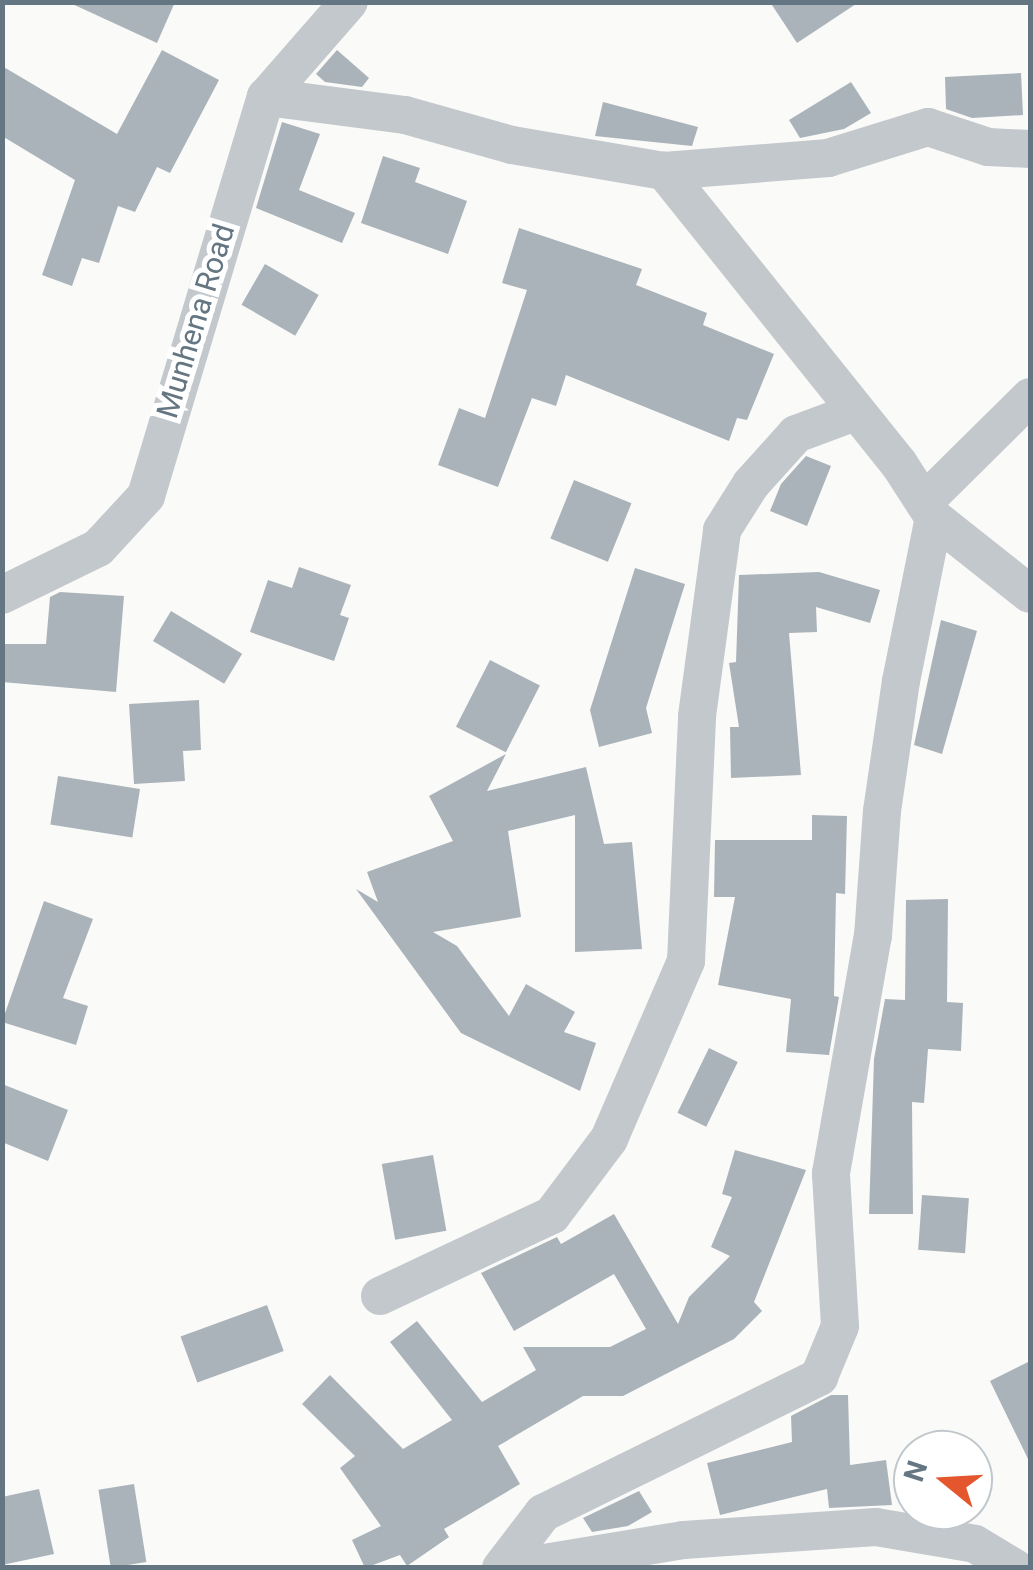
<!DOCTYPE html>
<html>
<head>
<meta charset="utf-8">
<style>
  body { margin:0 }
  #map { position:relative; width:1033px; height:1570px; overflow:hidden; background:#fafaf8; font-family:Roboto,sans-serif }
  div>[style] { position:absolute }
  .building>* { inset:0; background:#aab3b9; transform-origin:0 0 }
  .minor>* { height:38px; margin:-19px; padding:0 19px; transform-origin:19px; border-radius:19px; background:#c3c8cc }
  span { translate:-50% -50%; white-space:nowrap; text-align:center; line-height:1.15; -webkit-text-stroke:10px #fff; paint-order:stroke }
  .street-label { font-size:30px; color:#657683 }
  .frame { position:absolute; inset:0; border:5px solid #657683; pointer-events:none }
  .north { position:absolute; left:893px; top:1430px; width:100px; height:100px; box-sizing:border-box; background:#fff; border:2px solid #c1c8cd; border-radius:50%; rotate:288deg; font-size:28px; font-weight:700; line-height:40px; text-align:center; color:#657683 }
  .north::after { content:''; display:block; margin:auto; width:35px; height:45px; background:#e4572e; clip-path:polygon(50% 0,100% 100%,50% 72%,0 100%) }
</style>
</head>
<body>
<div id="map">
  <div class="building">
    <div style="clip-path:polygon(68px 2px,175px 2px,157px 43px)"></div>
    <div style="clip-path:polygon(770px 2px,859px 2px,797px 43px)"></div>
    <div style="clip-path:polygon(162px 50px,219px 80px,170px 173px,157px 167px,135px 212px,118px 206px,99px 263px,82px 258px,72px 286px,42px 275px,75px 180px,2px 136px,2px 66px,117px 134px)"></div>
    <div style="clip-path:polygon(337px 50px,369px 78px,362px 87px,325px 82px,316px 74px)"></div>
    <div style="clip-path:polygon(1021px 73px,1023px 115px,972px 118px,946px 109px,945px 77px)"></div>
    <div style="clip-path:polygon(851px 82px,871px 113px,844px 129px,800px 138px,789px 120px)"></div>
    <div style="clip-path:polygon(603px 102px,698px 127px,692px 146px,595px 136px)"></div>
    <div style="clip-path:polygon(282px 122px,320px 134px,299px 190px,355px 213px,342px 243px,256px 208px)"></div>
    <div style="clip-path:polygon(383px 156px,420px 168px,415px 182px,467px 201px,448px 254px,361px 223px)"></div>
    <div style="clip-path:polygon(519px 228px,642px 269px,636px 285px,707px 313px,703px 325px,774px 354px,747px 420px,737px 418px,729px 441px,566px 375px,556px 406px,532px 398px,498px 487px,438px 465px,459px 408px,485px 418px,527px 290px,502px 283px)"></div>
    <div style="left:265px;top:264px;width:62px;height:47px;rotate:30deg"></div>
    <div style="clip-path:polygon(806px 456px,831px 466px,807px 526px,770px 511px,781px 484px)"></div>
    <div style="left:574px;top:480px;width:62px;height:63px;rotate:22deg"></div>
    <div style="clip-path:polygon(299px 567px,351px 585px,340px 615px,349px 618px,334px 661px,250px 632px,268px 580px,292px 588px)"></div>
    <div style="clip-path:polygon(635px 568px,685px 584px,646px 708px,652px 733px,599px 747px,590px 710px)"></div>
    <div style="clip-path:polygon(819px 572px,880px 590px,870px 623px,816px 607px,817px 632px,789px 633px,801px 775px,731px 778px,730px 727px,739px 727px,729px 663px,736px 662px,739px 575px)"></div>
    <div style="clip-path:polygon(60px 592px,124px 596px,116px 692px,2px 682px,2px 644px,46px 644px,50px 597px)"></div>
    <div style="left:171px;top:611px;width:83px;height:35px;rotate:31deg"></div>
    <div style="clip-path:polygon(941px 620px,977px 631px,942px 754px,914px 745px)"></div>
    <div style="left:490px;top:660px;width:56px;height:75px;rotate:27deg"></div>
    <div style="clip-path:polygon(199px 700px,201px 750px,183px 751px,185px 781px,134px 784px,129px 704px)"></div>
    <div style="clip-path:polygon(506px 754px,487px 791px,586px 767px,604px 844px,632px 842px,642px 949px,575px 952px,575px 815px,508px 831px,521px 917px,433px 932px,457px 946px,509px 1016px,526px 984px,575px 1012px,564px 1032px,596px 1043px,580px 1091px,461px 1033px,356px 889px,378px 902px,367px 872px,453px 841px,429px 796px)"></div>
    <div style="left:58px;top:776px;width:83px;height:49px;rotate:9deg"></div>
    <div style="clip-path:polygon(812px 815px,847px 816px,845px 894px,836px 893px,834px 996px,839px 997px,829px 1055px,786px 1052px,791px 999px,718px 985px,735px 897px,714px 897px,715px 840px,812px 840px)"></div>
    <div style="clip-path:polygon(948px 899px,947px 1002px,963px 1003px,961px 1051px,928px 1049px,924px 1103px,912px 1102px,913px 1214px,869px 1214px,874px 1059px,885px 999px,905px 1000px,906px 900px)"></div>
    <div style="clip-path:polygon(44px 901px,93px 919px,63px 998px,88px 1006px,76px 1045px,2px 1022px)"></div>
    <div style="left:709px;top:1048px;width:32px;height:72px;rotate:26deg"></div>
    <div style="clip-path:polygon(2px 1084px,68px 1110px,48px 1161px,2px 1142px)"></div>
    <div style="clip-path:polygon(735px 1150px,806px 1170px,754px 1302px,762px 1311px,734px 1339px,623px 1396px,583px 1396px,498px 1446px,520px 1484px,444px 1529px,449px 1537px,407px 1566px,400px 1555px,365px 1568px,352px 1540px,381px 1526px,340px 1468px,355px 1456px,302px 1404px,330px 1375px,403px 1449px,452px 1420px,390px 1342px,417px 1321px,482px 1402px,536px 1370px,523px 1347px,610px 1347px,646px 1329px,614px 1274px,514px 1331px,481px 1273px,557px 1237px,561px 1244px,614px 1214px,678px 1324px,689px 1297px,730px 1256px,711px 1247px,732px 1197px,722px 1194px)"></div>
    <div style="left:433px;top:1155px;width:77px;height:52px;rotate:80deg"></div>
    <div style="left:922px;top:1195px;width:47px;height:55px;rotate:4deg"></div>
    <div style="left:267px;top:1305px;width:49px;height:92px;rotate:70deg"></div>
    <div style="clip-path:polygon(1030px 1361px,1030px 1463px,990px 1381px)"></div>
    <div style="clip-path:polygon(831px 1395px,848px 1395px,850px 1465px,886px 1460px,892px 1505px,829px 1508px,827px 1489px,720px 1515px,707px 1463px,792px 1442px,791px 1416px)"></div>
    <div style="left:134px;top:1484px;width:79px;height:36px;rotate:81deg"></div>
    <div style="clip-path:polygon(39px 1489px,54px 1554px,2px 1565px,2px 1497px)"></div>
    <div style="clip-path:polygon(639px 1491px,652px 1512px,628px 1526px,592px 1532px,583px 1518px)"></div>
  </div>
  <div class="minor">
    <div style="left:266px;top:97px;width:140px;rotate:7.4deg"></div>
    <div style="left:405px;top:115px;width:111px;rotate:15.7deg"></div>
    <div style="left:512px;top:145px;width:154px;rotate:9.7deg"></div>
    <div style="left:664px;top:171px;width:165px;rotate:-4.5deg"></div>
    <div style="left:828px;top:158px;width:105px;rotate:-17.2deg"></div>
    <div style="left:928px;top:127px;width:63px;rotate:18.4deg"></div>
    <div style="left:988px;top:147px;width:42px;rotate:2.7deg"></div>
    <div style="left:924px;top:502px;width:149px;rotate:-44.7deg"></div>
    <div style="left:934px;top:518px;width:122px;rotate:38.4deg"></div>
    <div style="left:2px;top:595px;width:107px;rotate:-26.1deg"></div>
    <div style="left:98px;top:548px;width:71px;rotate:-47.3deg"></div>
    <div style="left:146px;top:496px;width:417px;rotate:-73.3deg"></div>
    <div style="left:266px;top:97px;width:126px;rotate:-48.9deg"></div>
    <div style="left:380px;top:1296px;width:190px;rotate:-25.2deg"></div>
    <div style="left:552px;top:1215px;width:95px;rotate:-53.1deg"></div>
    <div style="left:609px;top:1139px;width:194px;rotate:-66.6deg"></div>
    <div style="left:686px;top:961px;width:245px;rotate:-87.4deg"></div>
    <div style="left:697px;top:716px;width:188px;rotate:-82.3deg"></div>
    <div style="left:722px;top:530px;width:54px;rotate:-57.8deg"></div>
    <div style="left:751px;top:484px;width:67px;rotate:-48deg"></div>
    <div style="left:796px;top:434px;width:63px;rotate:-20.4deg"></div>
    <div style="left:501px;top:1568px;width:69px;rotate:-52.6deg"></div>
    <div style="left:543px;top:1513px;width:308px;rotate:-26.2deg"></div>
    <div style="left:819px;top:1377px;width:55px;rotate:-67.6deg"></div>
    <div style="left:840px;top:1326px;width:153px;rotate:-93.4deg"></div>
    <div style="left:831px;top:1173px;width:241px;rotate:-80deg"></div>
    <div style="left:873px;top:936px;width:125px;rotate:-85.9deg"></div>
    <div style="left:882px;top:811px;width:131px;rotate:-81.7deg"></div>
    <div style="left:901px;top:681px;width:166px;rotate:-78.6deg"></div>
    <div style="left:934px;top:518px;width:64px;rotate:-122.9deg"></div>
    <div style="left:899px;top:464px;width:376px;rotate:-128.7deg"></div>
    <div style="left:514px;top:1568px;width:172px;rotate:-9.4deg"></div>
    <div style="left:684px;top:1540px;width:192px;rotate:-3.9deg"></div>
    <div style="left:876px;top:1527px;width:100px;rotate:9.7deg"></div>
    <div style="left:975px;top:1544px;width:47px;rotate:31deg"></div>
  </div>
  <div class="street-label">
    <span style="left:196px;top:321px;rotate:-73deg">Munhena Road</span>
  </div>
  <div class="frame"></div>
  <div class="north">N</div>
</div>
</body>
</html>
